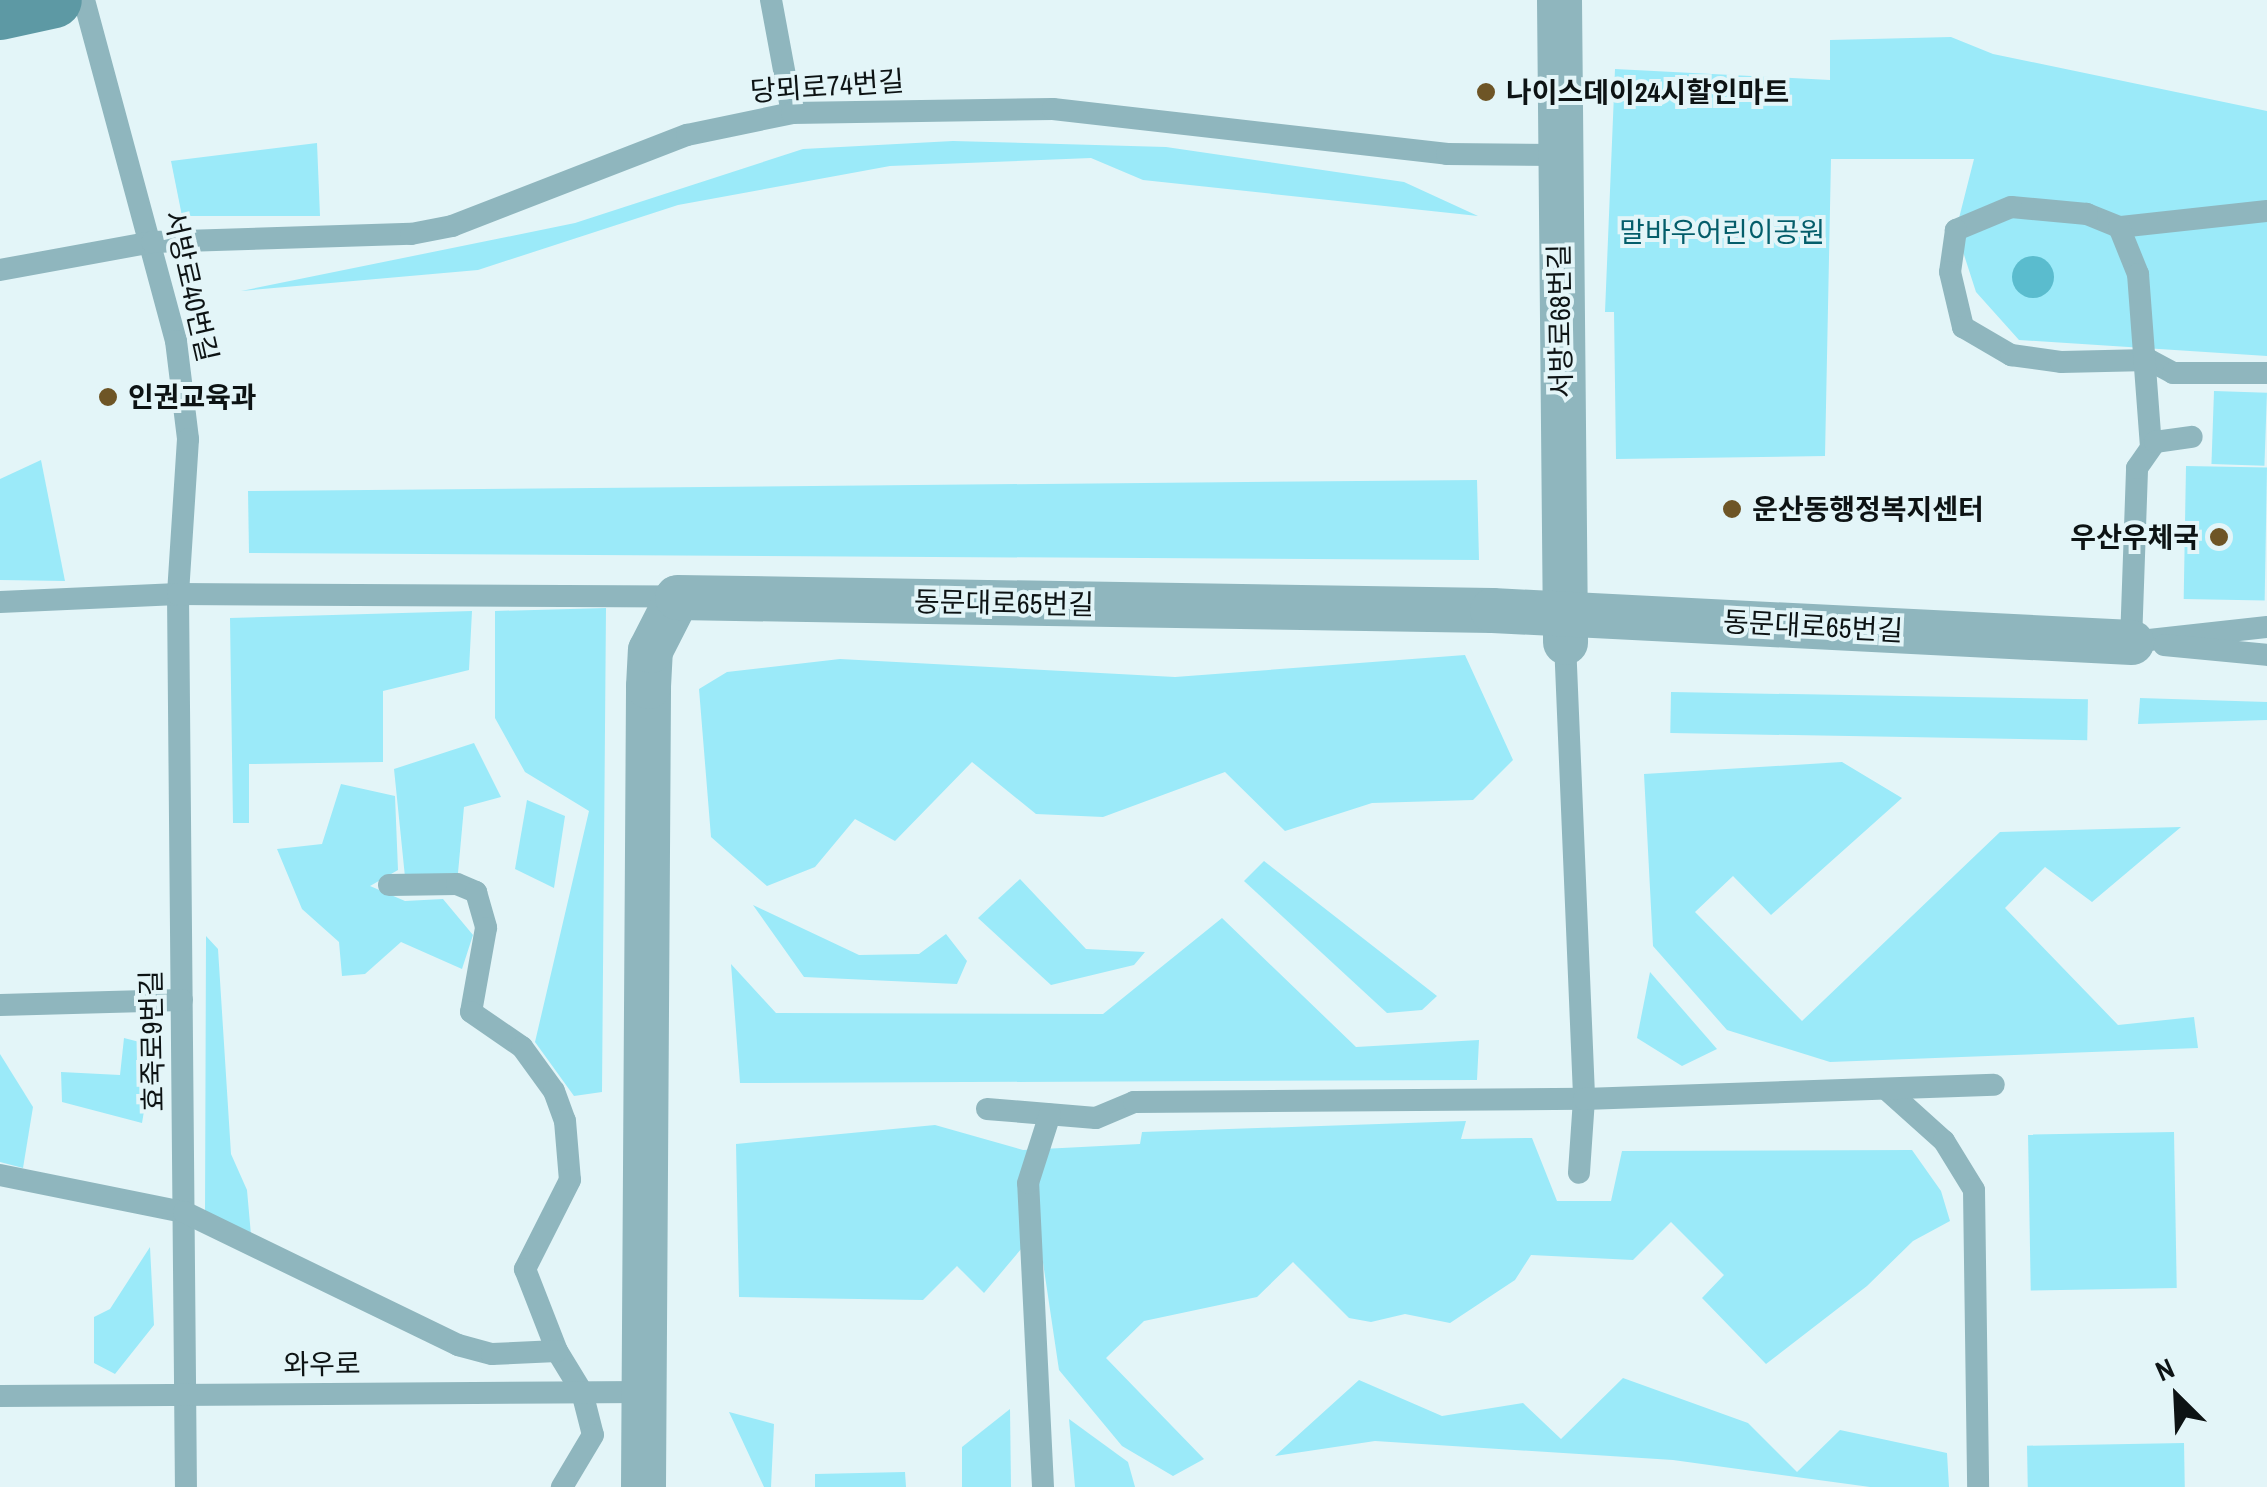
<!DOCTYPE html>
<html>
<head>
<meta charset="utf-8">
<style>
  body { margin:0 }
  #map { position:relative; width:2267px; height:1487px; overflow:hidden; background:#e3f5f8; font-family:"Archivo Narrow","Noto Sans KR",sans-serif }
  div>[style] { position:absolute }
  .green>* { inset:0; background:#9beaf9; transform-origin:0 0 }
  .water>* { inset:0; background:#5abcce }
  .round { border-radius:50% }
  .lane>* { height:22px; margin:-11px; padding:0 11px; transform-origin:11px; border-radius:11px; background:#8fb6be }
  .street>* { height:45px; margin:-22.5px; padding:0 22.5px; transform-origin:22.5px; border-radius:22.5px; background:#8fb6be }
  .secondary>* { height:55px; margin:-27.5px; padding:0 27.5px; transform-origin:27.5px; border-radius:27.5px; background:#5d99a4 }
  .dots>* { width:28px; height:28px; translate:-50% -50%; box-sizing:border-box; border:5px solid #e3f5f8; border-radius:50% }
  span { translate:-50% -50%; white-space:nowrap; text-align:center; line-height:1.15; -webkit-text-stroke:8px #e3f5f8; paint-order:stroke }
  .street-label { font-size:28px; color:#0d1314 }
  .poi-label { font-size:28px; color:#0d1314; font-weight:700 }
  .left { translate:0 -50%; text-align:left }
  .right { translate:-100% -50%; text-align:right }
  .park-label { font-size:28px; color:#045d6a }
  .north { position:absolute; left:2127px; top:1347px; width:100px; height:100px; -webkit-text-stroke:8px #e3f5f8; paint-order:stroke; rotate:336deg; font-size:28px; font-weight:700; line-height:40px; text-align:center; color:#0d1314 }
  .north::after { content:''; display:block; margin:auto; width:35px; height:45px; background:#0d1314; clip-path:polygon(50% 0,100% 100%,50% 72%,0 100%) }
</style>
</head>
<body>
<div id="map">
  <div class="green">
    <div style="clip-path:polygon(1951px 37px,1993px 54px,2267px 111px,2267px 356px,2019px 340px,1976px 292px,1956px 230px,1974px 159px,1831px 159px,1825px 456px,1616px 459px,1614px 312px,1605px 312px,1615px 69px,1830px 80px,1830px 40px)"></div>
    <div style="clip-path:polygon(953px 141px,1166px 147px,1404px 182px,1478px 216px,1143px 180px,1091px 158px,890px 166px,678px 205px,478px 270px,241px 291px,575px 223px,803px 149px)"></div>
    <div style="clip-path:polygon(317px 143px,320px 216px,182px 216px,171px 161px)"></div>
    <div style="left:2214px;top:391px;width:53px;height:73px;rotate:2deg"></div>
    <div style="clip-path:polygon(41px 460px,65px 581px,0 580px,0 479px)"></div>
    <div style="left:2186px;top:466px;width:81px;height:133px;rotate:1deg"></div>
    <div style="clip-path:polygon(1477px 480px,1479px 560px,249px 553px,248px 491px)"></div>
    <div style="clip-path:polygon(606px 608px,602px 1092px,574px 1096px,535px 1042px,589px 811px,525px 772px,495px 718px,495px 611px)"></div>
    <div style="clip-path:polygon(472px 611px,469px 670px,383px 691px,383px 762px,249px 764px,249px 823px,233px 823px,230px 618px)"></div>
    <div style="clip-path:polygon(1465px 655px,1513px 760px,1473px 800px,1372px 803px,1285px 831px,1225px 772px,1103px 817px,1036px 814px,972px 762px,895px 841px,855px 819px,815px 867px,767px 886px,711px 837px,699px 689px,727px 672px,840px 659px,1175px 677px)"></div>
    <div style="left:1671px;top:692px;width:417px;height:41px;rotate:1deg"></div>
    <div style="clip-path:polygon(2140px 698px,2267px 702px,2267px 720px,2138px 724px)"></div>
    <div style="clip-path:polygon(474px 743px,501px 797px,464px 807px,458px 873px,405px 877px,394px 769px)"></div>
    <div style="clip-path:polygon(1842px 762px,1902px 798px,1771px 915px,1733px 876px,1695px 912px,1802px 1021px,2000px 832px,2181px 827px,2092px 902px,2045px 867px,2005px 908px,2118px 1025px,2194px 1017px,2198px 1048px,1830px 1062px,1727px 1030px,1653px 946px,1644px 774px)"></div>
    <div style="clip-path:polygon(341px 784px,395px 796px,398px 870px,370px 886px,405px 901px,443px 899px,473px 935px,462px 969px,401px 942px,365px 974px,342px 976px,339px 942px,302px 909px,277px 849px,322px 844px)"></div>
    <div style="clip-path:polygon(527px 800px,565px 816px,554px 888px,515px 869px)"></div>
    <div style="clip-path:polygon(1264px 861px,1437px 996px,1422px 1010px,1387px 1013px,1244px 881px)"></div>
    <div style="clip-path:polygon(1020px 879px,1086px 949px,1145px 952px,1134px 965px,1051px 985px,978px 918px)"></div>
    <div style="clip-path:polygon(753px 905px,859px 955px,919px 954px,946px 934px,967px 961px,957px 984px,804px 977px)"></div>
    <div style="clip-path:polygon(1222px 918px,1356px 1047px,1479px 1040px,1477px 1080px,740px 1083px,731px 964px,776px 1013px,1103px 1014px)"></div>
    <div style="clip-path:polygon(206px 936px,218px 949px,231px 1154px,247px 1190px,251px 1235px,205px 1215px)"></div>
    <div style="clip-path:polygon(1650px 972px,1717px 1049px,1682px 1066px,1637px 1038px)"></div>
    <div style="clip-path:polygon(124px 1038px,155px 1046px,142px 1123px,62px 1102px,61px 1072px,120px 1075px)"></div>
    <div style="clip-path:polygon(0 1054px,33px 1107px,23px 1168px,0 1162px)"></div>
    <div style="clip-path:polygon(1466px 1121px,1461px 1139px,1532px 1138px,1557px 1201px,1611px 1201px,1622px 1151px,1912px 1150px,1941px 1191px,1950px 1221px,1913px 1241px,1867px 1286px,1766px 1364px,1702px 1298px,1724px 1275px,1671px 1222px,1633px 1260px,1531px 1255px,1515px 1280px,1450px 1323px,1405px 1314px,1371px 1322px,1349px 1318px,1293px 1262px,1257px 1297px,1144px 1321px,1106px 1358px,1204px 1459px,1173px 1476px,1122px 1446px,1059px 1370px,1038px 1229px,984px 1293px,957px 1266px,923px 1300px,739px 1297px,736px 1144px,935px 1125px,1023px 1150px,1140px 1144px,1142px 1132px)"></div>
    <div style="left:2174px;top:1132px;width:156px;height:146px;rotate:89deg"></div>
    <div style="clip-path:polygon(150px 1247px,154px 1325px,115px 1374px,94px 1363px,94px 1317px,110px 1309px)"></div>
    <div style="clip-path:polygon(1623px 1378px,1748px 1423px,1797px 1472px,1840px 1430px,1947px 1453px,1949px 1487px,1870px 1487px,1673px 1460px,1375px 1441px,1275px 1456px,1359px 1380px,1442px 1416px,1523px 1403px,1561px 1439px)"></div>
    <div style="clip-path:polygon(1010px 1409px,1011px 1487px,962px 1487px,962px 1447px)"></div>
    <div style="clip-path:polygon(729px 1412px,774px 1424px,771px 1487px,764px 1487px)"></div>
    <div style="clip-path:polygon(1069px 1419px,1128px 1462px,1135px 1487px,1075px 1487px)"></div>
    <div style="left:2184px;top:1443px;width:44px;height:157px;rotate:89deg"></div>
    <div style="clip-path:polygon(905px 1472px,906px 1487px,815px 1487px,815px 1474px)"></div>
  </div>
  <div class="water">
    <div class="round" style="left:2012px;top:256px;width:42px;height:42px"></div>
  </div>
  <div class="lane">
    <div style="left:84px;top:0;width:353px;rotate:74.9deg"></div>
    <div style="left:176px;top:341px;width:99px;rotate:83deg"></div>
    <div style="left:188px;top:439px;width:155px;rotate:93.7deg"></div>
    <div style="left:178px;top:594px;width:893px;rotate:89.49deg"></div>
    <div style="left:771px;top:0;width:115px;rotate:79.5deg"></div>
    <div style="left:2267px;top:211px;width:149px;rotate:173.8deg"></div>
    <div style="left:2119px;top:227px;width:35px;rotate:-158deg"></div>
    <div style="left:2087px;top:214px;width:76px;rotate:-174.7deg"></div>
    <div style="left:2011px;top:207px;width:60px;rotate:157.3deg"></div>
    <div style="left:1956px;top:230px;width:42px;rotate:98.1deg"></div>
    <div style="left:1950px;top:272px;width:57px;rotate:76.7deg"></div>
    <div style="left:1963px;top:327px;width:56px;rotate:30.3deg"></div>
    <div style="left:2011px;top:355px;width:50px;rotate:8deg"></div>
    <div style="left:2061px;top:362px;width:88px;rotate:-1.3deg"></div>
    <div style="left:2149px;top:360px;width:27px;rotate:28deg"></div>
    <div style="left:2173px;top:373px;width:94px"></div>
    <div style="left:2119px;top:227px;width:51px;rotate:68deg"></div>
    <div style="left:2138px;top:274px;width:172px;rotate:85.7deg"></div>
    <div style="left:0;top:270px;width:155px;rotate:-10.4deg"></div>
    <div style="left:152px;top:242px;width:259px;rotate:-1.8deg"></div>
    <div style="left:411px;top:234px;width:42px;rotate:-11deg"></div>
    <div style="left:452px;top:226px;width:252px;rotate:-21.2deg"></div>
    <div style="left:687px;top:135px;width:107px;rotate:-11.8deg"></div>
    <div style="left:792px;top:113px;width:261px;rotate:-0.9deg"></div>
    <div style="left:1053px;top:109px;width:397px;rotate:6.5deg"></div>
    <div style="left:1447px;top:154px;width:112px;rotate:0.5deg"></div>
    <div style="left:0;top:602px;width:178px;rotate:-2.6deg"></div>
    <div style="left:178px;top:594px;width:499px;rotate:0.3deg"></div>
    <div style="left:1565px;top:642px;width:457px;rotate:87.6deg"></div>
    <div style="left:1584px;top:1099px;width:74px;rotate:93.9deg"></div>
    <div style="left:2131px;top:642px;width:174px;rotate:-88deg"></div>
    <div style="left:2137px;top:468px;width:32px;rotate:-55deg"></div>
    <div style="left:2155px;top:442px;width:37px;rotate:-8deg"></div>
    <div style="left:2131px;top:642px;width:137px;rotate:-6.3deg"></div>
    <div style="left:2164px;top:645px;width:103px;rotate:5.5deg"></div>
    <div style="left:389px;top:885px;width:68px;rotate:-0.8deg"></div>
    <div style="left:457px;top:884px;width:21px;rotate:23deg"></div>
    <div style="left:476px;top:892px;width:37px;rotate:74deg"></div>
    <div style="left:486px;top:928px;width:85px;rotate:100.1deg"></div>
    <div style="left:471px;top:1012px;width:62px;rotate:34.5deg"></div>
    <div style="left:522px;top:1047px;width:54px;rotate:54deg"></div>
    <div style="left:554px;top:1091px;width:32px;rotate:70deg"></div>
    <div style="left:565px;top:1121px;width:59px;rotate:85.2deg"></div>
    <div style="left:570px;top:1180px;width:100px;rotate:116.8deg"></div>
    <div style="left:525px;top:1269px;width:88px;rotate:68.7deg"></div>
    <div style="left:557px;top:1351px;width:48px;rotate:58.6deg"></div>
    <div style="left:582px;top:1392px;width:44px;rotate:75.7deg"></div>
    <div style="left:593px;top:1435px;width:61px;rotate:120.8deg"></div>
    <div style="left:0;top:1005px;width:182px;rotate:-1.6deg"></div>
    <div style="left:1886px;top:1089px;width:78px;rotate:41.9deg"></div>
    <div style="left:1944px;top:1141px;width:57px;rotate:58.5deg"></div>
    <div style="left:1974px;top:1190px;width:297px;rotate:89.2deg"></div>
    <div style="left:987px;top:1109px;width:109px;rotate:4.7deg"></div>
    <div style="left:1096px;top:1118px;width:41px;rotate:-22.8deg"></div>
    <div style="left:1134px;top:1102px;width:450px;rotate:-0.4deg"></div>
    <div style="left:1584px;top:1099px;width:410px;rotate:-2deg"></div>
    <div style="left:0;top:1175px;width:188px;rotate:11.4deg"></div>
    <div style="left:184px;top:1212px;width:305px;rotate:25.9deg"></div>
    <div style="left:458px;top:1345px;width:35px;rotate:15deg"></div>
    <div style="left:492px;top:1354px;width:65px;rotate:-2.6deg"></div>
    <div style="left:0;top:1396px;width:645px;rotate:-0.36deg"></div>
    <div style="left:1043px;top:1487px;width:304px;rotate:-92.8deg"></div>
    <div style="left:1028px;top:1183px;width:72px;rotate:-72.3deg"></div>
  </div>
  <div class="street">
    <div style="left:1559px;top:0;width:642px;rotate:89.46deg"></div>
    <div style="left:643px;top:1487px;width:801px;rotate:-89.64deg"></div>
    <div style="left:648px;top:686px;width:36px;rotate:-87deg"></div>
    <div style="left:650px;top:650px;width:59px;rotate:-63deg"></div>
    <div style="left:677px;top:597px;width:815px;rotate:0.91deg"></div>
    <div style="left:1492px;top:610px;width:640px;rotate:2.87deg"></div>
  </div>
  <div class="secondary">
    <div style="left:0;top:12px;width:55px;rotate:-12.5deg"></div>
  </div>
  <div class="dots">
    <div style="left:1486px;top:92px;background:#6e5526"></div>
    <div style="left:108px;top:397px;background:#6e5526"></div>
    <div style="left:1732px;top:509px;background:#6e5526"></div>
    <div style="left:2219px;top:537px;background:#6e5526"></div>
  </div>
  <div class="street-label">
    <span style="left:827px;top:86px;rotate:-4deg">당뫼로74번길</span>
    <span style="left:191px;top:286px;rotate:77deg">서방로40번길</span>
    <span style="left:1560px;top:321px;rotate:-91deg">서방로68번길</span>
    <span style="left:1004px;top:603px;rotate:1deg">동문대로65번길</span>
    <span style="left:1813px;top:626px;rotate:3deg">동문대로65번길</span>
    <span style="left:152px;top:1041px;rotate:-91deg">효죽로9번길</span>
    <span style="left:322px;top:1364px;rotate:-1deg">와우로</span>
  </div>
  <div class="poi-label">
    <span class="left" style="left:1506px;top:92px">나이스데이24시할인마트</span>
    <span class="left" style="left:128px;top:397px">인권교육과</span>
    <span class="left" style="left:1752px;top:509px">운산동행정복지센터</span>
    <span class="right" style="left:2199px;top:537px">우산우체국</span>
  </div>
  <div class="park-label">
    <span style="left:1722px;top:232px">말바우어린이공원</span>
  </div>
  <div class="north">N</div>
</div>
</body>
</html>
